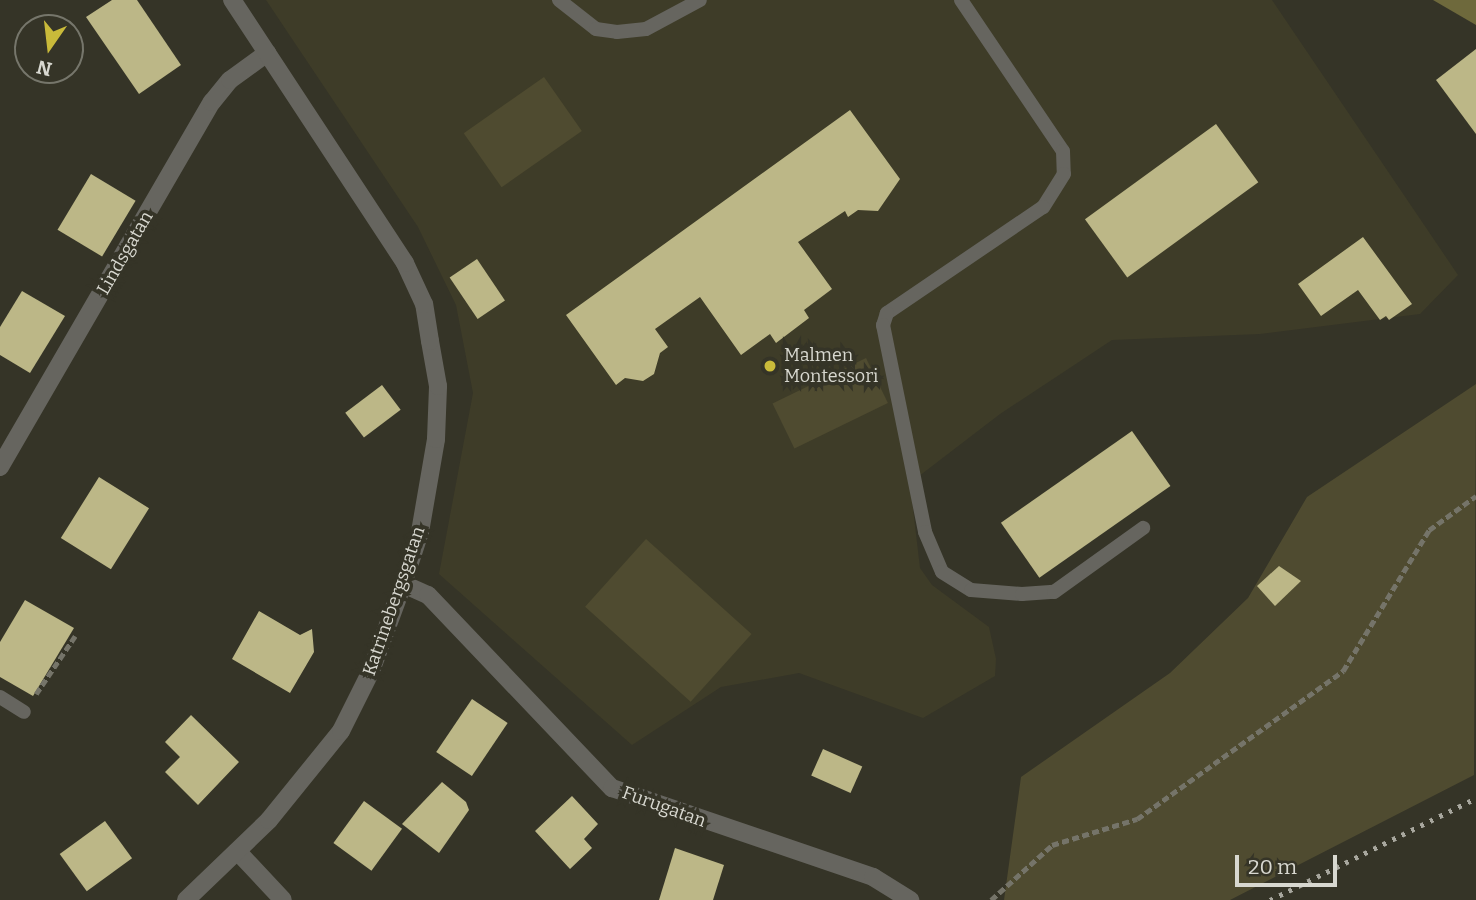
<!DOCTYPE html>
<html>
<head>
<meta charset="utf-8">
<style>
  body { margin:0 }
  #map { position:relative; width:1476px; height:900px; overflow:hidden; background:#353427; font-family:Bitter,serif }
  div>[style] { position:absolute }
  .built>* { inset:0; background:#3e3c28 }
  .green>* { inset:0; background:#4f4b30; transform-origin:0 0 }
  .forest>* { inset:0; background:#6e693c }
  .building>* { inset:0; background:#bcb787; transform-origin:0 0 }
  .path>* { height:4.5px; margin-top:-2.25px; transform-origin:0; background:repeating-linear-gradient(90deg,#757469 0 7px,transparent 0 10.5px) }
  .lane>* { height:14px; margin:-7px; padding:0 7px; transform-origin:7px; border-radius:7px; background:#66655f }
  .street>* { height:18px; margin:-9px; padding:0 9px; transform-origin:9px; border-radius:9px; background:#66655f }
  .rail>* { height:5px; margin-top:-2.5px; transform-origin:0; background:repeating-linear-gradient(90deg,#a8a79e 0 3.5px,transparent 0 10.5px) }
  .dots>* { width:19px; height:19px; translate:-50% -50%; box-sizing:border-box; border:4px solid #353427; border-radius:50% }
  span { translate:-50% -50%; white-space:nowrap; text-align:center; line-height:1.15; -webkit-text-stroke:7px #353427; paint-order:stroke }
  .street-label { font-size:18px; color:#d8d8d0 }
  .poi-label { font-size:18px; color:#d8d8d0 }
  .left { translate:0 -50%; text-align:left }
  .north { position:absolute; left:14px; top:14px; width:70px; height:70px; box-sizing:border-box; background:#353427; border:2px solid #76766b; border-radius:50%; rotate:194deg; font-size:19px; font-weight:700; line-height:28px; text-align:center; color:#d8d8d0 }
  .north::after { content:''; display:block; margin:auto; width:24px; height:32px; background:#c9ba3a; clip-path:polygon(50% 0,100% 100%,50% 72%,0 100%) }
  .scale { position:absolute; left:1235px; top:855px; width:102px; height:32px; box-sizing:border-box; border:4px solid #d8d8d0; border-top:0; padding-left:9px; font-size:21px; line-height:24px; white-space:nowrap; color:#d8d8d0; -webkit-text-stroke:5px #353427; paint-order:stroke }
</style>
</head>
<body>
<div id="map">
  <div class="built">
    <div style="clip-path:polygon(266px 0,1272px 0,1458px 275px,1420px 314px,1260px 334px,1112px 340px,1000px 414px,910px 483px,920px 568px,932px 585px,989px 627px,996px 659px,995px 676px,923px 718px,799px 673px,721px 687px,632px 745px,439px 574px,473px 393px,456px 305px,418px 227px)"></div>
  </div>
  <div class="green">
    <div style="left:544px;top:77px;width:66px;height:98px;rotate:55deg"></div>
    <div style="left:866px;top:358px;width:50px;height:104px;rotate:64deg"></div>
    <div style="clip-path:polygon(1476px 384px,1474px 775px,1230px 900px,1004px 900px,1021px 777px,1170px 673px,1248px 598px,1307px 497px)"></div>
    <div style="left:646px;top:539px;width:142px;height:91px;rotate:42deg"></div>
  </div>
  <div class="forest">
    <div style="clip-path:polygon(1433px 0,1476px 0,1476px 25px)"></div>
  </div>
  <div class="building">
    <div style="clip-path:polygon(112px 0,137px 0,181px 65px,139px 94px,86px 17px)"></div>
    <div style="clip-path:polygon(1476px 49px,1476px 134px,1436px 80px)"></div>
    <div style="clip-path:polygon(850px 110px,900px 179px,878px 211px,858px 210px,848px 217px,845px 211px,798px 242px,832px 289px,804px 310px,809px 318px,776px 343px,770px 334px,741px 355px,700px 297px,655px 329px,668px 347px,660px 353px,654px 374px,643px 381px,625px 378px,616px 385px,566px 315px)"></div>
    <div style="left:1216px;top:124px;width:72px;height:162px;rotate:54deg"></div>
    <div style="left:91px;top:174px;width:52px;height:65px;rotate:31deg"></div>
    <div style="clip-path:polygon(1363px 237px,1412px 304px,1389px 320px,1386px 316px,1380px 320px,1358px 290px,1321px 316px,1298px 284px)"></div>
    <div style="left:477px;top:259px;width:50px;height:33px;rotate:56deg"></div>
    <div style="clip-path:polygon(22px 291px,65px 316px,30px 373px,0 355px,0 327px)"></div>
    <div style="left:382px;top:385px;width:31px;height:46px;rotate:53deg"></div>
    <div style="left:1132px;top:431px;width:67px;height:160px;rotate:55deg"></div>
    <div style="left:99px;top:477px;width:59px;height:72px;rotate:32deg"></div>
    <div style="clip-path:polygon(1279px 566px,1301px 581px,1275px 606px,1257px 586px)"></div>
    <div style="clip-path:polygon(25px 600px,74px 628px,33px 696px,0 677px,0 642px)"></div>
    <div style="clip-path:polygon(259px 611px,300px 635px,312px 629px,314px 652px,290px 693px,232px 659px)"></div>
    <div style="left:472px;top:699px;width:43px;height:64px;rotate:34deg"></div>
    <div style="clip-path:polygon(191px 715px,239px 762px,198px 805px,165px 772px,180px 757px,165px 742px)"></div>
    <div style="left:823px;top:749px;width:43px;height:29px;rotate:24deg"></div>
    <div style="clip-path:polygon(442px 782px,466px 802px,469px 810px,439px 853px,402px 824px)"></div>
    <div style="clip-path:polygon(572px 796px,598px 824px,584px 839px,592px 848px,570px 869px,535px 831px)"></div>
    <div style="left:364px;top:801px;width:47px;height:52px;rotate:36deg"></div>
    <div style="left:105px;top:821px;width:46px;height:56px;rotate:54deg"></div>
    <div style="clip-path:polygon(675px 848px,724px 865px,713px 900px,659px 900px)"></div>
  </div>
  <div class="path">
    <div style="left:36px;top:694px;width:70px;rotate:-56.1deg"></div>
    <div style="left:991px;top:900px;width:82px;rotate:-42deg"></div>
    <div style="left:1052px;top:845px;width:89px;rotate:-17deg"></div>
    <div style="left:1137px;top:819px;width:254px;rotate:-35.7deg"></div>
    <div style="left:1343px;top:671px;width:165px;rotate:-58.6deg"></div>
    <div style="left:1429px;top:530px;width:58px;rotate:-35.9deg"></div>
  </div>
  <div class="lane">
    <div style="left:559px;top:0;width:47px;rotate:38.1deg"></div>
    <div style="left:596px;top:29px;width:21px;rotate:8deg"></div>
    <div style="left:617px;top:32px;width:29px;rotate:-6deg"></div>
    <div style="left:646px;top:29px;width:61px;rotate:-28.2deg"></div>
    <div style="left:961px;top:0;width:182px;rotate:56deg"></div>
    <div style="left:1063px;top:151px;width:23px;rotate:88deg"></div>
    <div style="left:1064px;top:174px;width:39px;rotate:122deg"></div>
    <div style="left:1043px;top:207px;width:189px;rotate:145.8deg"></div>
    <div style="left:887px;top:313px;width:13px;rotate:108deg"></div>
    <div style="left:883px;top:325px;width:211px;rotate:78.5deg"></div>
    <div style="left:925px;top:532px;width:43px;rotate:67deg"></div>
    <div style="left:942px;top:572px;width:34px;rotate:32deg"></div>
    <div style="left:971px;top:590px;width:51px;rotate:4.5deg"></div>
    <div style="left:1022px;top:594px;width:32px;rotate:-4deg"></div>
    <div style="left:1054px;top:592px;width:110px;rotate:-35.7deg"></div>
    <div style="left:0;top:697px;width:28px;rotate:32deg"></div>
  </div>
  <div class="street">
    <div style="left:0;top:467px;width:422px;rotate:-59.9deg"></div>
    <div style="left:212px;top:102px;width:28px;rotate:-51deg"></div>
    <div style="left:230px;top:80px;width:46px;rotate:-36.1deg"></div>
    <div style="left:403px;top:584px;width:27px;rotate:24deg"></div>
    <div style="left:428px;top:595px;width:267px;rotate:46.4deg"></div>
    <div style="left:612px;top:788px;width:276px;rotate:18.8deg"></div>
    <div style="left:873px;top:877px;width:44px;rotate:31.9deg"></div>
    <div style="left:239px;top:853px;width:64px;rotate:46.9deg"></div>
    <div style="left:186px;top:900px;width:115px;rotate:-43.9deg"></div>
    <div style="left:269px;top:820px;width:114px;rotate:-51deg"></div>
    <div style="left:341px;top:731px;width:67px;rotate:-63.4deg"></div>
    <div style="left:371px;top:671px;width:93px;rotate:-69.8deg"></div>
    <div style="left:403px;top:584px;width:55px;rotate:-71.9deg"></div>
    <div style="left:420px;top:532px;width:94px;rotate:-80.2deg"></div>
    <div style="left:436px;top:439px;width:53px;rotate:-87.8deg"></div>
    <div style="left:438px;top:386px;width:46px;rotate:-100.1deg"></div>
    <div style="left:430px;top:341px;width:37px;rotate:-99deg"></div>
    <div style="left:424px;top:304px;width:45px;rotate:-114.9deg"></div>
    <div style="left:405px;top:263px;width:315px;rotate:-123.3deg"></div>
  </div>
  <div class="rail">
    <div style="left:1270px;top:900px;width:230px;rotate:-26.3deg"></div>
  </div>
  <div class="dots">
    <div style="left:770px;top:366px;background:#c9ba3a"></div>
  </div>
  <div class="street-label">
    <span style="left:125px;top:253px;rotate:-60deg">Lindsgatan</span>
    <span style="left:394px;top:601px;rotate:-71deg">Katrinebergsgatan</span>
    <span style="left:664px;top:807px;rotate:20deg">Furugatan</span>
  </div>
  <div class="poi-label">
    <span class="left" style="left:784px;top:366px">Malmen<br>Montessori</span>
  </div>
  <div class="north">N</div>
  <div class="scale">20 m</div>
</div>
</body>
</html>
